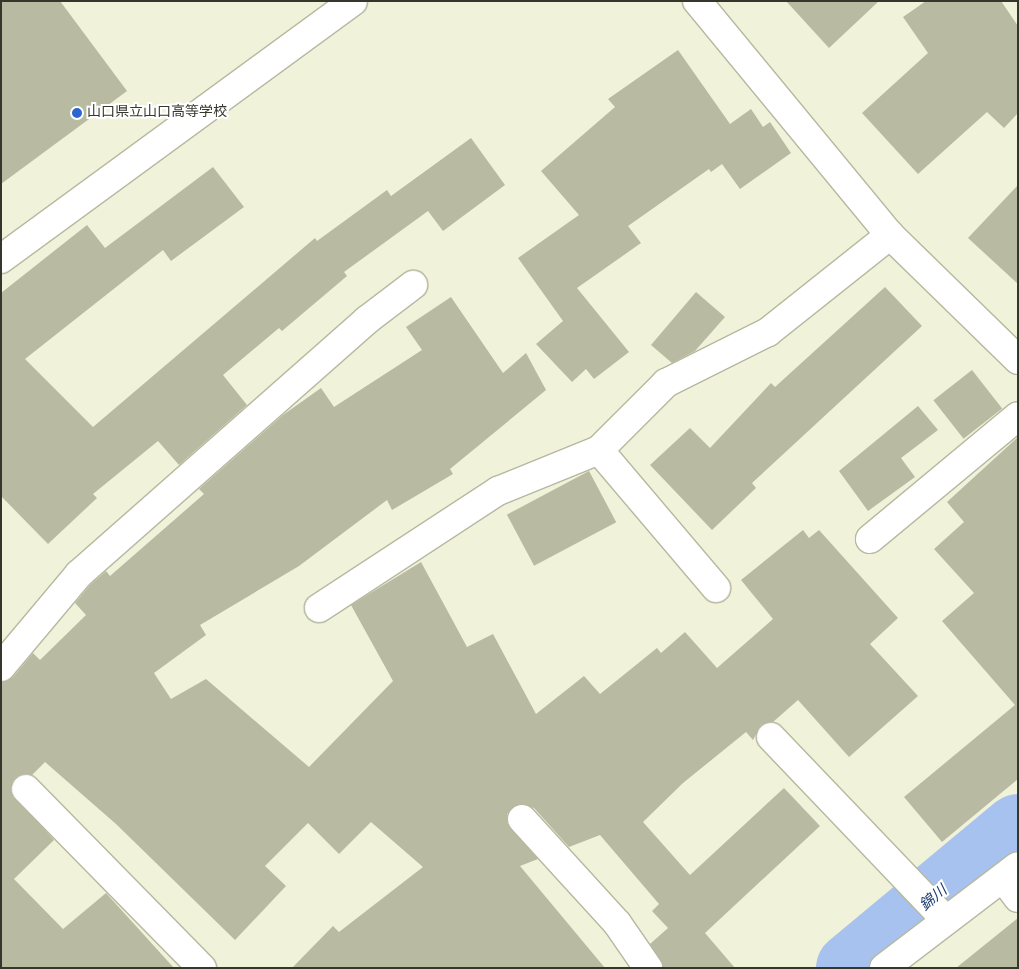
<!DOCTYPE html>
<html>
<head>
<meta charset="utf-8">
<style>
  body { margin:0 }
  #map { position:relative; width:1019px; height:969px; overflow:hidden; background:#f0f2d9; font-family:Overpass,"Noto Sans JP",sans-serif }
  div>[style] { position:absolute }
  .river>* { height:70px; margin:-35px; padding:0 35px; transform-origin:35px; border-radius:35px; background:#a8c2f0 }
  .building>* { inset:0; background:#b8baa2; transform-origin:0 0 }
  .roads { filter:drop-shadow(1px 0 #b6b8a0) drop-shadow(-1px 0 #b6b8a0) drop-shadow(0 1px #b6b8a0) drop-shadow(0 -1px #b6b8a0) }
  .street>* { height:28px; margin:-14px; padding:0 14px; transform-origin:14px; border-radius:14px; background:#fff }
  .dots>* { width:14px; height:14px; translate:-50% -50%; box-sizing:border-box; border:2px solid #fff; border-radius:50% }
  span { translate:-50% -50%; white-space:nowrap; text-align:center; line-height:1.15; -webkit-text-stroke:4px #fff; paint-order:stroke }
  .poi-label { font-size:14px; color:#35362c }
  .left { translate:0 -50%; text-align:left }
  .water-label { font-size:15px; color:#1d3a71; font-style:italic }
  .frame { position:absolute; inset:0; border:2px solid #35362c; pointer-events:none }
</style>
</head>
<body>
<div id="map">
  <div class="river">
    <div style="left:851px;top:968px;width:217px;rotate:-39.8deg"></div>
  </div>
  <div class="building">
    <div style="clip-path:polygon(1px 1px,60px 1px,127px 91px,1px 184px)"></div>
    <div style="clip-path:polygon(786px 1px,879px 1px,829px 48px)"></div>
    <div style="clip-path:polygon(926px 1px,1001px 1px,1018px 26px,1018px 113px,1004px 128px,987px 112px,918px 174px,862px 113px,928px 53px,903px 17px)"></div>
    <div style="clip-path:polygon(678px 50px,730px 124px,751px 109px,763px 127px,770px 122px,791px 153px,740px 189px,722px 164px,711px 172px,709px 169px,628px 226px,641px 243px,577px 288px,629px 352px,594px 379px,586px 369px,572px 382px,536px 344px,563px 321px,518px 258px,579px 215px,541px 171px,615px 107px,608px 99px)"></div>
    <div style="clip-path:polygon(471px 138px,505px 185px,443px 231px,428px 211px,344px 272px,347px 276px,282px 331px,279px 328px,223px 375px,247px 405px,179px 465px,158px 441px,93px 494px,97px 498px,48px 544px,1px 496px,1px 293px,87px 225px,105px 248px,213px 167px,244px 207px,171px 261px,163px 250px,25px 359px,93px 427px,315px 238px,317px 241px,387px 190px,391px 196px)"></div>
    <div style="clip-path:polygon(1018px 185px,1018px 284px,968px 238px)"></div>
    <div style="clip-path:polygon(885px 287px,922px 326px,752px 483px,756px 488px,712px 530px,650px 465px,690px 428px,710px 448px,771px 383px,775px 387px)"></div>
    <div style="clip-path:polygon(696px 292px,725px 317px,695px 351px,672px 363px,651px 345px)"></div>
    <div style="clip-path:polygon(451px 297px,503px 373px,526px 353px,546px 390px,450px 469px,453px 474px,392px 510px,387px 500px,299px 566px,200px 625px,206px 635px,154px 673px,171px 699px,206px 679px,309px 767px,393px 681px,351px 605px,421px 562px,467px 647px,493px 634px,536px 714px,584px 676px,600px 694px,657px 648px,661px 653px,685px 632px,717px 668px,773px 619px,741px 580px,803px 530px,809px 538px,819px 530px,898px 618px,870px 644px,918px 696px,849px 757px,798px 700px,773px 722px,761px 725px,753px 740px,746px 732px,683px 783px,643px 822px,690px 875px,784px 788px,820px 826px,705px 933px,735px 968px,663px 968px,650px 944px,668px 928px,652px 911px,659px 904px,600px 835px,569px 847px,534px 808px,519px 804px,507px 814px,507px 823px,538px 859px,520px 866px,605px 968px,292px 968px,333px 926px,339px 932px,423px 867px,371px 822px,339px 854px,308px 823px,265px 866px,286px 886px,235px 940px,116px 824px,45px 762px,32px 775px,23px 774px,15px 778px,11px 792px,54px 840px,14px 879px,63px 929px,106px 893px,174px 968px,1px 968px,1px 682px,13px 677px,33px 653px,40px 660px,86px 615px,75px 603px,90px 585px,106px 571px,110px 576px,204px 494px,199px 489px,283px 415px,321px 388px,334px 407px,422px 350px,406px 327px)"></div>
    <div style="left:972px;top:370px;width:49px;height:49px;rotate:52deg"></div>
    <div style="clip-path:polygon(918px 406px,938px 430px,901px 458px,915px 477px,868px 511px,839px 471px)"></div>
    <div style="clip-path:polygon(1018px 437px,1018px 779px,942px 842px,904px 797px,1015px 705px,942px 621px,974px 593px,934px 549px,964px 522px,947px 502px)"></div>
    <div style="left:589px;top:471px;width:58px;height:93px;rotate:62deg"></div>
    <div style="clip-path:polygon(1018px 918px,1018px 968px,956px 968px)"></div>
  </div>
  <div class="roads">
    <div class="street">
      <div style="left:697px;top:1px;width:303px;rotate:50.5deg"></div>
      <div style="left:890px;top:235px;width:179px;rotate:44.3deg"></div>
      <div style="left:1px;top:259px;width:436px;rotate:-36.2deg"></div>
      <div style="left:599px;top:450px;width:181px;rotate:49.7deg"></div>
      <div style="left:870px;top:539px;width:192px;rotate:-39.7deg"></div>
      <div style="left:319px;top:608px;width:214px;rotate:-33.2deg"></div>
      <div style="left:498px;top:491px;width:109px;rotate:-22.1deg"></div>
      <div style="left:599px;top:450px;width:95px;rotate:-45deg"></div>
      <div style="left:666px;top:383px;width:114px;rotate:-26.6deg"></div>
      <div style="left:768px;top:332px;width:156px;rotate:-38.5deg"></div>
      <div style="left:1px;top:667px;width:121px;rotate:-50deg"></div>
      <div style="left:79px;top:574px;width:384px;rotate:-41.4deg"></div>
      <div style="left:367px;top:320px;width:58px;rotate:-37.3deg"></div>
      <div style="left:771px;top:737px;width:253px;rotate:46.3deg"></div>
      <div style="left:26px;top:789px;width:251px;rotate:45.5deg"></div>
      <div style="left:522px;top:819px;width:141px;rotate:47.6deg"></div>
      <div style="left:617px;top:923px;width:55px;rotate:55.4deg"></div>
      <div style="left:1003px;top:878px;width:25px;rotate:53deg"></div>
      <div style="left:884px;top:968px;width:168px;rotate:-37.3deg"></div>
    </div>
  </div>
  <div class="dots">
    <div style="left:77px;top:113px;background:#2c64d2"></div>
  </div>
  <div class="poi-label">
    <span class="left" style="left:87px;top:113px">山口県立山口高等学校</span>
  </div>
  <div class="water-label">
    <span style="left:934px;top:899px;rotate:-40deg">錦川</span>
  </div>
  <div class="frame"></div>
</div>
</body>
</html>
